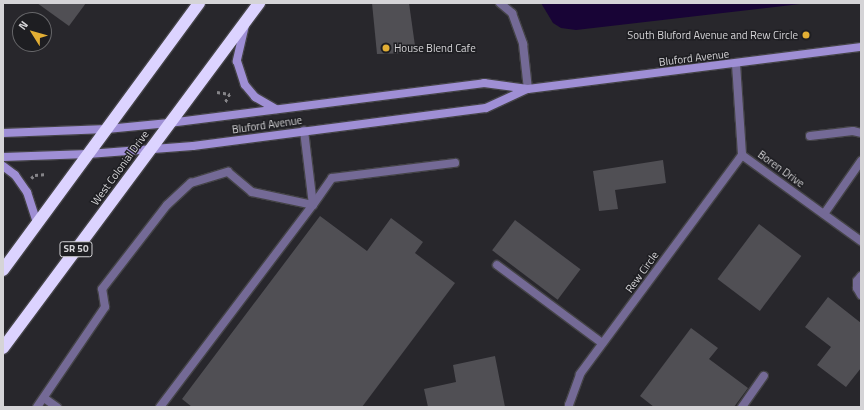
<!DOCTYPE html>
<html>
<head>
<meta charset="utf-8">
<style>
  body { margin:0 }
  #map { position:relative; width:864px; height:410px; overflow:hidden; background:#28272c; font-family:"Titillium Web",sans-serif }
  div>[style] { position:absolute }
  .water>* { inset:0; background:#180436 }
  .building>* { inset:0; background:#504f54; transform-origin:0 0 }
  .path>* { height:2.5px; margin-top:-1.25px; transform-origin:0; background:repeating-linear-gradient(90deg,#858488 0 3px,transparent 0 6px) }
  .roads { filter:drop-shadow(1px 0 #444347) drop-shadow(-1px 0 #444347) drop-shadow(0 1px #444347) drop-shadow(0 -1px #444347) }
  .lane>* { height:8px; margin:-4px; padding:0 4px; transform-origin:4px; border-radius:4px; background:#746a96 }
  .street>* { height:8px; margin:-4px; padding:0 4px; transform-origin:4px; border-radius:4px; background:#746a96 }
  .secondary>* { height:8px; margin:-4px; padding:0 4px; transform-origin:4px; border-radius:4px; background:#9f8fd5 }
  .highway>* { height:12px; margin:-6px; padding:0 6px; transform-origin:6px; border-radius:6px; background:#dcd3ff }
  .dots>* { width:11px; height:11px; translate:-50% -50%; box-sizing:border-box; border:2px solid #1e1e22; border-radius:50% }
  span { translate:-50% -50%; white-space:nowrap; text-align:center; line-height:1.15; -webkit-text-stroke:3px #1e1e22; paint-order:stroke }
  .shield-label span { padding:1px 3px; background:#1e1e22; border:1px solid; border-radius:3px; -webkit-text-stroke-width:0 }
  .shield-label { font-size:10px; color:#d5d4d7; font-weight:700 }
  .poi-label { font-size:11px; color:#d5d4d7 }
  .right { translate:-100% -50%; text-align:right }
  .left { translate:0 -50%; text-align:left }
  .street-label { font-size:11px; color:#d5d4d7 }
  .frame { position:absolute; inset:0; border:4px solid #d5d4d7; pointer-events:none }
  .north { position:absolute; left:12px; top:12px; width:40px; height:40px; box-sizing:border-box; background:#1e1e22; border:1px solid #67676a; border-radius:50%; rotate:307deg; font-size:11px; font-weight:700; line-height:16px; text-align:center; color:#d5d4d7 }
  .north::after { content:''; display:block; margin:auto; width:14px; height:18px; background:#e2ae34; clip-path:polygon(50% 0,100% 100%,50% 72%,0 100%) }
</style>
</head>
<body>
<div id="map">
  <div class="water">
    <div style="clip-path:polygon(541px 3px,809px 3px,576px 30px,561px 28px,553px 23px)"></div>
  </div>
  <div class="building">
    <div style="clip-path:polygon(37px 3px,86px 3px,69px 26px)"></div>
    <div style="clip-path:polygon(372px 3px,409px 3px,416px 53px,377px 54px)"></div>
    <div style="clip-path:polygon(663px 160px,666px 183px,615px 190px,618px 209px,599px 211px,593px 171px)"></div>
    <div style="clip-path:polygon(320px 216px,367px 251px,391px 218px,423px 242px,415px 253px,455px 283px,362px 407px,192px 407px,182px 399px)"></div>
    <div style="left:515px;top:220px;width:82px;height:38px;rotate:37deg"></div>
    <div style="left:759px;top:224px;width:53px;height:69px;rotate:37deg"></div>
    <div style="clip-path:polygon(828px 297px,861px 323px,861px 368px,846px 387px,817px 365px,831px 347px,805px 327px)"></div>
    <div style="clip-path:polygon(691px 328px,718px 348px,709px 359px,748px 388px,734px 407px,654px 407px,640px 396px)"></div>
    <div style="clip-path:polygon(495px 356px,505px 407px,428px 407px,424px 389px,456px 382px,453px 365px)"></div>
  </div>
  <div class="path">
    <div style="left:217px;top:92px;width:13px;rotate:9deg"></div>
    <div style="left:230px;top:94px;width:10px;rotate:119deg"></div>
    <div style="left:31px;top:178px;width:5px;rotate:-37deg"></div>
    <div style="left:35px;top:175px;width:12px;rotate:-5deg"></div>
  </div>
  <div class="roads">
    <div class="lane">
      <div style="left:810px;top:136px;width:43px;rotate:-6.6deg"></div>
      <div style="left:853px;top:131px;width:8px;rotate:14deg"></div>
      <div style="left:824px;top:214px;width:65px;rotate:-55.1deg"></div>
      <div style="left:497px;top:265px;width:131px;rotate:36.6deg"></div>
      <div style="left:861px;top:276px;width:6px;rotate:129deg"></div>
      <div style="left:857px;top:281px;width:7px;rotate:90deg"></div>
      <div style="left:857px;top:288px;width:8px;rotate:60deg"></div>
      <div style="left:44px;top:398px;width:16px;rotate:35deg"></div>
      <div style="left:37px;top:407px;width:121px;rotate:-55.8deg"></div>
      <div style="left:105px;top:307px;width:18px;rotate:-99deg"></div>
      <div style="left:102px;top:289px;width:106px;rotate:-52.3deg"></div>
      <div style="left:167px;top:205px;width:33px;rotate:-43deg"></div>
      <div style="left:191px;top:183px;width:39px;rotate:-17deg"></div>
      <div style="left:228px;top:172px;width:31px;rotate:40deg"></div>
      <div style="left:252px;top:192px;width:62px;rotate:12deg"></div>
      <div style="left:313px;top:205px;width:33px;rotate:-55deg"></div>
      <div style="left:332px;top:178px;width:124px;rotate:-7deg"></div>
      <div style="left:160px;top:407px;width:253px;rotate:-52.9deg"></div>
      <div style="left:313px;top:205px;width:75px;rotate:-96.9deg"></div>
      <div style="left:742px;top:407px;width:38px;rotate:-55deg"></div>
    </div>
    <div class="street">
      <div style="left:500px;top:3px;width:16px;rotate:40deg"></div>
      <div style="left:512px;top:13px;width:33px;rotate:70deg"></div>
      <div style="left:523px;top:44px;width:45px;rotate:83.7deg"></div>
      <div style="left:736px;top:64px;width:91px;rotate:86.2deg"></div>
      <div style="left:742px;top:155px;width:147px;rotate:35.9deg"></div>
      <div style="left:569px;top:407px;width:2px;rotate:-90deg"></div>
      <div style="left:569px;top:405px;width:33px;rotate:-70deg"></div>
      <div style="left:580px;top:374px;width:272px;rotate:-53.5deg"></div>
    </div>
    <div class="secondary">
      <div style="left:245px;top:25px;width:37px;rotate:103deg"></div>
      <div style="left:237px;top:61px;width:25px;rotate:72deg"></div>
      <div style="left:245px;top:85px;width:16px;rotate:50deg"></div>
      <div style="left:255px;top:97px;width:24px;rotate:30deg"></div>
      <div style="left:3px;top:133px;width:104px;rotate:-2.2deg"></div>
      <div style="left:107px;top:129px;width:62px;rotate:-5.5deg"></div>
      <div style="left:169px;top:123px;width:318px;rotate:-7.2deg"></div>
      <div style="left:484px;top:83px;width:44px;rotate:7.8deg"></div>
      <div style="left:528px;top:89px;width:336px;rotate:-7.2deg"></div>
      <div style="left:3px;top:157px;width:85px;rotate:-2deg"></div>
      <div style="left:88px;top:154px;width:105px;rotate:-4.4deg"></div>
      <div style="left:193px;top:146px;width:295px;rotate:-7.4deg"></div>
      <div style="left:486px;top:108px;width:45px;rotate:-24.9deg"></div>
      <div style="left:3px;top:166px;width:15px;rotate:37deg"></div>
      <div style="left:15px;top:175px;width:21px;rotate:55deg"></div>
      <div style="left:27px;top:192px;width:33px;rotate:72deg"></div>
    </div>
    <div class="highway">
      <div style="left:3px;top:270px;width:331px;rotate:-53.7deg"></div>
      <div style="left:3px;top:348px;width:430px;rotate:-53.4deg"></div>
    </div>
  </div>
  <div class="dots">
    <div style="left:806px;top:35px;background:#e2ae34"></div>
    <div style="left:386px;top:48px;background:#e2ae34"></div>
  </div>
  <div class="shield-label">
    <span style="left:76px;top:249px">SR 50</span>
  </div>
  <div class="poi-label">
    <span class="right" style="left:798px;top:35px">South Bluford Avenue and Rew Circle</span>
    <span class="left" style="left:394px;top:48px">House Blend Cafe</span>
  </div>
  <div class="street-label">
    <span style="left:694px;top:58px;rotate:-7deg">Bluford Avenue</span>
    <span style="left:267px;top:125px;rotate:-8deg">Bluford Avenue</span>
    <span style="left:120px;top:168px;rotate:-54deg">West Colonial Drive</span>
    <span style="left:781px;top:169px;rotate:36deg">Boren Drive</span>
    <span style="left:642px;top:272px;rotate:-54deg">Rew Circle</span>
  </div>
  <div class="frame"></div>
  <div class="north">N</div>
</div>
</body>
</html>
